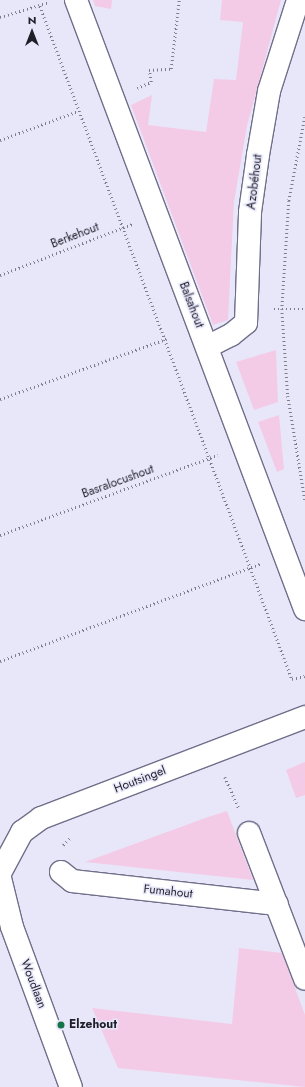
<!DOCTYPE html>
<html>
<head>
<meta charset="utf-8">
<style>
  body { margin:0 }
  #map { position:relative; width:305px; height:1087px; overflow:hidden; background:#e8e7fa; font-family:Jost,sans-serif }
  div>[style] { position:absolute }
  .green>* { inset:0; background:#f4cbe7 }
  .path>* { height:2.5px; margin-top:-1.25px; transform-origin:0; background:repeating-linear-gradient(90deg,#7d7d8b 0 1px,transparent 0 4px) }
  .roads { filter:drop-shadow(1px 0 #706f8a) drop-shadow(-1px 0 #706f8a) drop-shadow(0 1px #706f8a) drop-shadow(0 -1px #706f8a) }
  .minor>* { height:22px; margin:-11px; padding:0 11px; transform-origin:11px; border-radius:11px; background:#fff }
  .dots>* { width:11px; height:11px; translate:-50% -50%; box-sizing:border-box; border:2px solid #e8e7fa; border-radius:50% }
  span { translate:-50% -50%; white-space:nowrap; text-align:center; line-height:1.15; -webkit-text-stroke:3px #e8e7fa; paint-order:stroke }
  .street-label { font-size:12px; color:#1f1f2a }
  .poi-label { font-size:12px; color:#1f1f2a; font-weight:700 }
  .left { translate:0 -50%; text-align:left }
  .north { position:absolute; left:12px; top:12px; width:40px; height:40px; -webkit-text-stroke:3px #e8e7fa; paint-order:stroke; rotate:0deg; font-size:11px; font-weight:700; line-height:16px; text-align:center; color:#1f1f2a }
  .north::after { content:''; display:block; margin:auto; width:14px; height:18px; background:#1f1f2a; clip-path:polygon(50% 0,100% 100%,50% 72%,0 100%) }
</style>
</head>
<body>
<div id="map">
  <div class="green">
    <div style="clip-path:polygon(93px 0,112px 0,111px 9px,95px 6px)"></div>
    <div style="clip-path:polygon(222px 0,281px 0,247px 126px,234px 202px,228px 320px,213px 325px,131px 105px,152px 95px,148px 125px,206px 132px,214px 79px,236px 80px,243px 22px,220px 20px)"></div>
    <div style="clip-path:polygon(276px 350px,278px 402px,254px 410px,236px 362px)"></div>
    <div style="clip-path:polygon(279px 415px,284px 469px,277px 472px,258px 422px)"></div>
    <div style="clip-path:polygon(305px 762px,305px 795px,296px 798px,286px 770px)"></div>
    <div style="clip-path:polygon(227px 811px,253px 880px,85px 862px,208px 817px)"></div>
    <div style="clip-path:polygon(239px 948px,282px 953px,305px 1015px,305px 1087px,118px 1068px,92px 1008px,232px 1024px)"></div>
  </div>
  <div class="path">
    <div style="left:40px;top:6px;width:719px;rotate:69.47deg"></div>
    <div style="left:292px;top:679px;width:13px;rotate:-13deg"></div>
    <div style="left:0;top:17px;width:51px;rotate:-17deg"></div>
    <div style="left:137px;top:88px;width:15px;rotate:-23deg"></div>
    <div style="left:151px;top:82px;width:12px;rotate:-99deg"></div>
    <div style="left:149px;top:70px;width:22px;rotate:-3deg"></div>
    <div style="left:171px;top:69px;width:69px;rotate:-83.4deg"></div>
    <div style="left:305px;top:117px;width:86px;rotate:100.8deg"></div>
    <div style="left:289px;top:201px;width:108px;rotate:93.7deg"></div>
    <div style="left:282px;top:309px;width:87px;rotate:86.1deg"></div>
    <div style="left:288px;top:396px;width:105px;rotate:80.7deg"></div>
    <div style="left:0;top:140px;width:83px;rotate:-20.4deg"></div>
    <div style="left:0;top:275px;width:142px;rotate:-21.1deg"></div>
    <div style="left:274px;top:309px;width:31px"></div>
    <div style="left:0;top:399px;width:177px;rotate:-19.9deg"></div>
    <div style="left:0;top:535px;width:232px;rotate:-20.2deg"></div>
    <div style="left:0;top:661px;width:278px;rotate:-20.5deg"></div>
    <div style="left:225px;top:777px;width:35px;rotate:66deg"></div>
    <div style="left:63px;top:845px;width:11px;rotate:-45deg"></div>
  </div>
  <div class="roads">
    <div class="minor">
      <div style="left:76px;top:0;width:651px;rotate:69.39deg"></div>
      <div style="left:207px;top:347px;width:27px;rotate:-27deg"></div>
      <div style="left:231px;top:335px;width:19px;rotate:-39deg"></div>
      <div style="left:246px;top:323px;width:111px;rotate:-87.9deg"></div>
      <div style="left:250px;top:212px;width:58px;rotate:-82deg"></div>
      <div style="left:258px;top:155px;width:65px;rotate:-80.2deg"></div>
      <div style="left:269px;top:91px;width:96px;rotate:-72.3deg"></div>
      <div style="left:249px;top:833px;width:156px;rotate:69deg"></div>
      <div style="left:61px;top:872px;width:14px;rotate:39deg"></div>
      <div style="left:72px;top:881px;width:206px;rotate:6.4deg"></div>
      <div style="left:0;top:873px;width:47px;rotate:-61.8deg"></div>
      <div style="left:22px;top:832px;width:24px;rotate:-36deg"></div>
      <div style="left:41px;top:818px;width:283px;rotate:-20.9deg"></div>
      <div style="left:0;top:878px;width:50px;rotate:76.2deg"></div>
      <div style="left:12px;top:927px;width:171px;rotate:69.8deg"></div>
    </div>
  </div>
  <div class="dots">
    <div style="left:61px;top:1025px;background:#167348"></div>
  </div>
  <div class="street-label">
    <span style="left:255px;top:182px;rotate:-83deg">Azobéhout</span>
    <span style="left:75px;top:236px;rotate:-21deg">Berkehout</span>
    <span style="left:191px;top:305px;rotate:69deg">Balsahout</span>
    <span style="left:118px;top:482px;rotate:-20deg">Basralocushout</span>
    <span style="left:140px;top:780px;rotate:-21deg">Houtsingel</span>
    <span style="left:168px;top:892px;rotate:6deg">Fumahout</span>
    <span style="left:33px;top:984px;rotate:69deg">Woudlaan</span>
  </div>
  <div class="poi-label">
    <span class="left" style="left:69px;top:1025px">Elzehout</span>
  </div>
  <div class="north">N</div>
</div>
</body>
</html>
